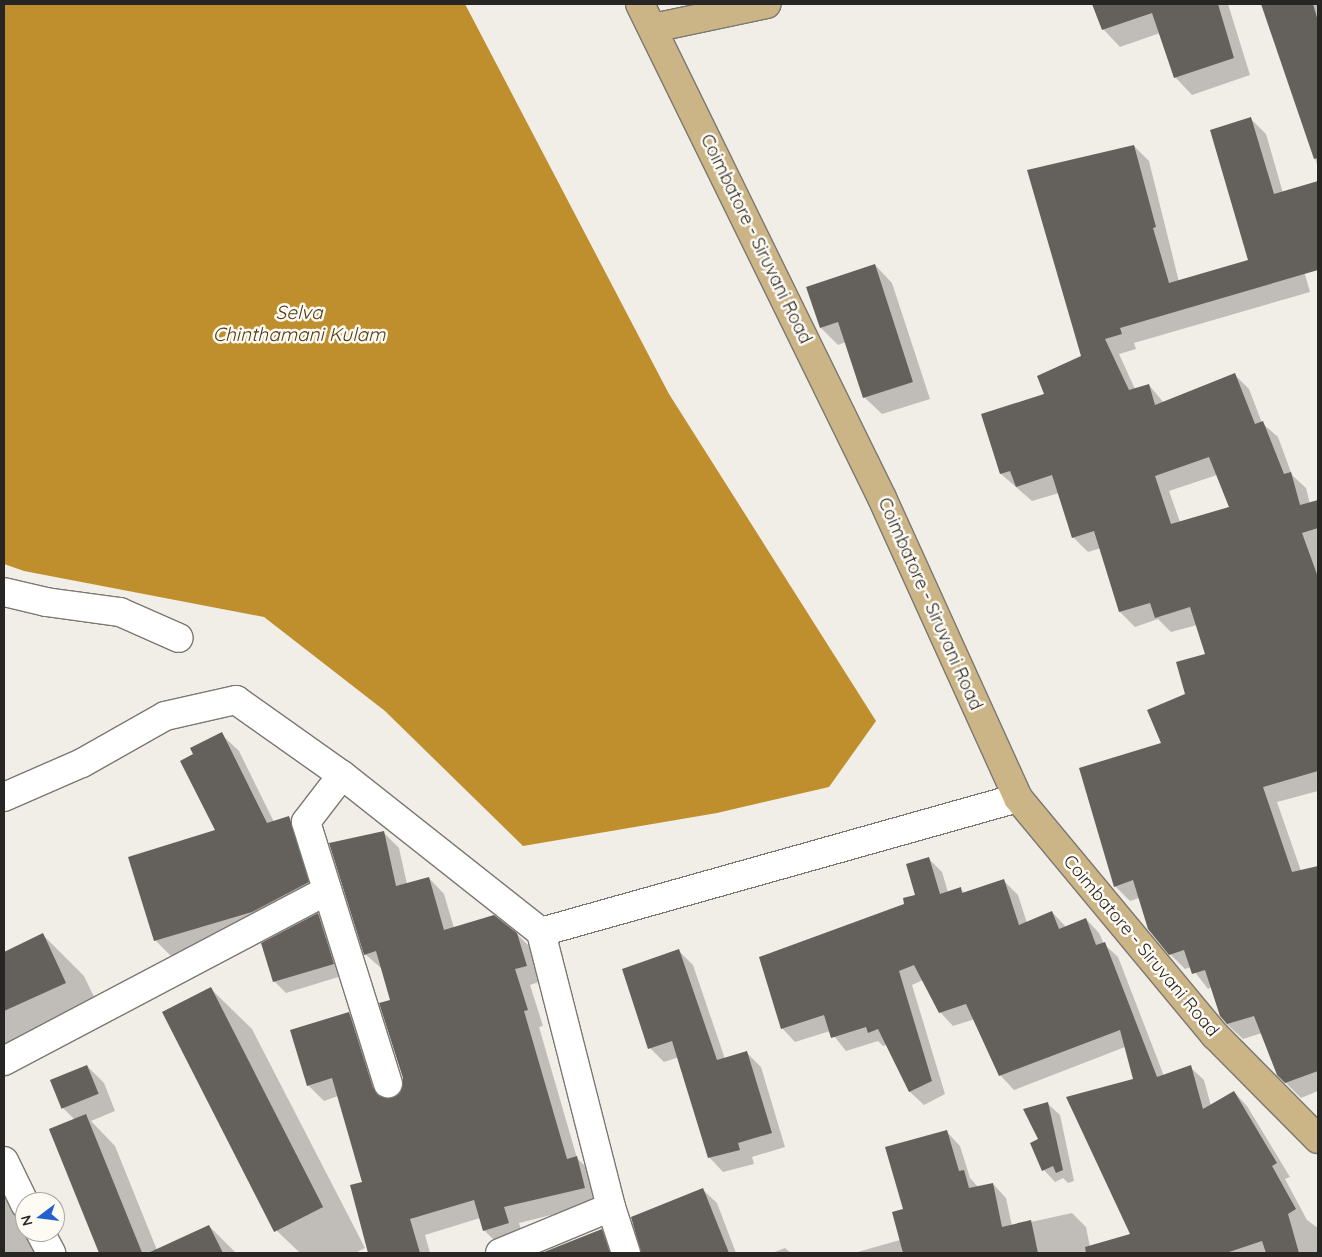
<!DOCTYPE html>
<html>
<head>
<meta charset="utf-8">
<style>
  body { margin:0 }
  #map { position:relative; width:1322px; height:1257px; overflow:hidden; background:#f1ede7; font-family:Quicksand,sans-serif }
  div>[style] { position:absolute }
  .water>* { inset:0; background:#bf8f2e }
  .shadow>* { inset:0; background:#0003 }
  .building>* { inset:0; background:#64615c; transform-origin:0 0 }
  .roads { filter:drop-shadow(1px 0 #7b7872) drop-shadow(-1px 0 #7b7872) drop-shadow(0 1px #7b7872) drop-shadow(0 -1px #7b7872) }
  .minor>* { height:28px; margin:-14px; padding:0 14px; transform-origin:14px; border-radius:14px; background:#fff }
  .major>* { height:28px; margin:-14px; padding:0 14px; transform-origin:14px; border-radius:14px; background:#cbb486 }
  span { translate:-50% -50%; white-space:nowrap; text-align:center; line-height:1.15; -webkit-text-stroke:5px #fefbf5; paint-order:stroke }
  .street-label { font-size:18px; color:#272624 }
  .water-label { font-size:19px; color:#503c15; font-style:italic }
  .frame { position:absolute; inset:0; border:5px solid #272624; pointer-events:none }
  .north { position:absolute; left:15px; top:1192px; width:50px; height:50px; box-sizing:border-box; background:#fefbf5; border:1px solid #a8a6a1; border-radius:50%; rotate:255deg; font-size:14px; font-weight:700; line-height:20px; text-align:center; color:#272624 }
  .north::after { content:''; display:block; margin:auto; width:18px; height:22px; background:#2461ce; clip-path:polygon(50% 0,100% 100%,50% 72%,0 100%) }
</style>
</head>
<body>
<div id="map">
  <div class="water">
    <div style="clip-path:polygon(4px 4px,465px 4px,669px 394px,876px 721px,829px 787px,717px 813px,523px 846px,385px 711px,264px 617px,24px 571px,4px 564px)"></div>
  </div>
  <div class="shadow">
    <div style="clip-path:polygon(1094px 4px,1228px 4px,1250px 75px,1192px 95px,1175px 77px,1160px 33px,1120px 47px,1103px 29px)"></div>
    <div style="clip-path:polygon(1265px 4px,1318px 4px,1318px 167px,1280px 54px)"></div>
    <div style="clip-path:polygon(evenodd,1251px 119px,1266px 134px,1283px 193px,1318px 182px,1318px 259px,1302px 264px,1310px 292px,1134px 343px,1136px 349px,1119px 354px,1135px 389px,1149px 385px,1164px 403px,1234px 374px,1249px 389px,1262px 423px,1278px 437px,1292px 475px,1306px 488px,1310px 504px,1318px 501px,1318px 791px,1277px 802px,1301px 871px,1318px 868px,1318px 1091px,1301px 1098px,1278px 1075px,1262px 1033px,1243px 1039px,1227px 1024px,1212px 987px,1208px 989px,1191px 967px,1185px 969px,1170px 954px,1139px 898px,1130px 901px,1115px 886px,1162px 744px,1207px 655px,1197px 625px,1171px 632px,1158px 619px,1135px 627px,1120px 612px,1101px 548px,1088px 552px,1073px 537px,1059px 493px,1032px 501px,1001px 474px,982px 415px,1045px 395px,1082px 357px,1134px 146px,1149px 161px,1179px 282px,1249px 261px,1251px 119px,1217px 475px,1230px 508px,1180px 522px,1169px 491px,1217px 475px)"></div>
    <div style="clip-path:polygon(875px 265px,892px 283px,930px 399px,882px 414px,864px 397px,846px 342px,838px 345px,821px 328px)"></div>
    <div style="clip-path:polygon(221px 734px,239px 751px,274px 822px,289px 817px,306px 835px,325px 900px,172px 957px,155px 940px,217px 831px,194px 755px)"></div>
    <div style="clip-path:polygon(383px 832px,399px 848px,407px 884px,429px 878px,444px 894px,454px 928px,517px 934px,533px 950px,542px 981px,530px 985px,543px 1026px,539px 1027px,577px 1158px,592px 1173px,600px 1203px,519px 1223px,524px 1239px,500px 1246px,484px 1230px,480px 1218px,425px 1235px,430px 1253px,370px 1253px,351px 1186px,364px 1182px,338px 1096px,324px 1101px,308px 1085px,349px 1014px,365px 1029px,387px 1099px,401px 1094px,404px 1079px,392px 1001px,382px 969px,365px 954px)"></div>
    <div style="clip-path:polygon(928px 858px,942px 872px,948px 892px,960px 889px,965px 893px,1004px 881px,1018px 895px,1027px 923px,1052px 912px,1066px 927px,1086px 919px,1099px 933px,1104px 944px,1118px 957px,1164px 1076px,1190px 1067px,1204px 1080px,1211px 1106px,1234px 1092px,1247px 1106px,1290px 1177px,1285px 1179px,1307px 1220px,1318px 1228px,1318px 1253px,854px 1253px,900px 1240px,905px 1210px,947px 1132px,960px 1146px,970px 1178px,978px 1187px,993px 1184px,1006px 1198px,1012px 1226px,1072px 1213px,1086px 1227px,1090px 1247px,1131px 1235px,1134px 1080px,1125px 1047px,1014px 1090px,1001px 1076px,975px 1019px,953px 1026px,940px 1012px,923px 980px,912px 985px,945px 1094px,924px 1105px,910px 1092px,887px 1045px,883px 1046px,878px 1041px,846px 1051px,830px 1031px,795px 1042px,782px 1028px,917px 895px)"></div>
    <div style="clip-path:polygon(318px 914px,329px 926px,345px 975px,286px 993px,274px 981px)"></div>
    <div style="clip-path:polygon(43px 935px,84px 976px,107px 1024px,4px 1071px,4px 953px)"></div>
    <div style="clip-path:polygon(679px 951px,693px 965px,725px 1059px,746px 1052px,761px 1067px,785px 1147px,752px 1157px,754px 1164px,723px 1172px,709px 1157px,679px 1057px,664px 1062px,650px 1048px)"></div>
    <div style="clip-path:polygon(210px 988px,252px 1029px,365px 1248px,355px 1253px,300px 1253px,277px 1231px)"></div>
    <div style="clip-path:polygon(87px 1066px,104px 1083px,115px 1111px,91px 1121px,115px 1146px,157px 1250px,209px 1226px,236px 1253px,100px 1253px,50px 1129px,75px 1120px,63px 1108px)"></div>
    <div style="clip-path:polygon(1048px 1104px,1060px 1115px,1074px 1181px,1068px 1183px,1063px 1178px,1055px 1182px,1044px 1170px,1031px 1144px,1040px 1140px)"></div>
    <div style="clip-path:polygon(4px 1186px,25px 1232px,38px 1253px,4px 1253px)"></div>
    <div style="clip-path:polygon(703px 1190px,717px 1203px,736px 1253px,642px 1253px,632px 1218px)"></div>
    <div style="clip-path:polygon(601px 1230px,615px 1244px,619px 1253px,545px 1253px)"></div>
    <div style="clip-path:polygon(785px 1248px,791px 1253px,772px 1253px)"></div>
  </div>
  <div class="building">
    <div style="clip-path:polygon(1092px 4px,1218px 4px,1234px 58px,1174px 78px,1152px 13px,1102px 30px)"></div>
    <div style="clip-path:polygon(1261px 4px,1313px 4px,1318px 21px,1318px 158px,1314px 159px)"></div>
    <div style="clip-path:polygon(evenodd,1251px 117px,1274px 194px,1318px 181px,1318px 270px,1120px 328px,1122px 334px,1105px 339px,1129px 390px,1149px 384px,1155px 405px,1235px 373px,1255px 424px,1263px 421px,1284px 474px,1291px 472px,1300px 505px,1318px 500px,1318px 528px,1302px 533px,1318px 577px,1318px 771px,1263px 787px,1292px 872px,1318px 866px,1318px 1071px,1285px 1083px,1277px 1075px,1254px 1016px,1227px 1024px,1220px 1016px,1205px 970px,1192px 974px,1184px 950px,1169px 955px,1148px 929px,1133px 880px,1114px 887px,1079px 768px,1161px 743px,1147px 710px,1185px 694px,1176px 662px,1205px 654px,1190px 607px,1155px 618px,1150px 603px,1119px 612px,1094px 531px,1072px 538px,1052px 475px,1016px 487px,1010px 471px,1000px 474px,981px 414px,1044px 394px,1037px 376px,1081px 356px,1027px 170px,1134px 145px,1156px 227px,1153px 228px,1169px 283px,1248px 260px,1210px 130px,1251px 117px,1209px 457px,1229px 507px,1171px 524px,1155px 476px,1209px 457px)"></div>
    <div style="clip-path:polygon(875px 264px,913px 382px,863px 398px,838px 322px,820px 328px,806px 287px)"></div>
    <div style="clip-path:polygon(222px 732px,267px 823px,289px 816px,309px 882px,252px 912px,154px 941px,128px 857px,215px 830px,180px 761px,193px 754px,190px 748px)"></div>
    <div style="clip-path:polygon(384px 831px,396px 886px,429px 877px,444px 930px,494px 915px,517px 933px,527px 966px,515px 969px,528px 1010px,524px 1011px,567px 1159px,577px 1156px,585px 1188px,504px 1207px,509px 1223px,483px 1231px,474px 1200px,410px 1219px,420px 1253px,368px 1253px,350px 1185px,362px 1182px,332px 1078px,307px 1086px,290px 1030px,349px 1012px,373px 1088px,385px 1098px,400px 1093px,403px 1078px,379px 1003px,390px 1000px,376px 951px,364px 955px,329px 843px)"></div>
    <div style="clip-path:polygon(929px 857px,940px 894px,961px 887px,962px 893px,1004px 879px,1019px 925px,1052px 911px,1059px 929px,1086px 918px,1096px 945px,1105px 942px,1157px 1077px,1191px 1065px,1203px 1109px,1234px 1091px,1277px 1163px,1272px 1166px,1296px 1209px,1288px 1214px,1299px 1253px,1266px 1253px,1262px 1241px,1226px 1253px,1086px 1253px,1085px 1247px,1130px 1234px,1066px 1097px,1133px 1079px,1120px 1030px,999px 1076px,966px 1004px,939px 1013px,914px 965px,899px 971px,932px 1081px,909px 1092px,878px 1029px,868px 1033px,866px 1027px,831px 1038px,824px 1015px,781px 1029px,759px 957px,904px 904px,903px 898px,915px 895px,906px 864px)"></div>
    <div style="clip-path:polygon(318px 913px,334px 964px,273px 982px,261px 943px)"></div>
    <div style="clip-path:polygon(43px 933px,66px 983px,4px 1011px,4px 952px)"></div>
    <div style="clip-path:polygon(679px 949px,717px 1060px,747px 1051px,772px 1133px,738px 1143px,740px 1150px,708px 1158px,672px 1041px,648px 1049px,622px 969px)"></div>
    <div style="left:211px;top:987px;width:247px;height:55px;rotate:63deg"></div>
    <div style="left:87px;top:1065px;width:31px;height:40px;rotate:68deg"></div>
    <div style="clip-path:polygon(1048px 1102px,1063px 1170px,1056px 1173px,1053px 1166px,1042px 1171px,1030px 1143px,1038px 1139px,1023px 1109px)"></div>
    <div style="left:86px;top:1114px;width:150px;height:40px;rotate:68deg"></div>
    <div style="clip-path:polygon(947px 1130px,959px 1171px,964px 1170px,969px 1188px,993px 1183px,1002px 1227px,1031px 1220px,1038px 1253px,903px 1253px,892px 1212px,903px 1209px,885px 1147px)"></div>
    <div style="clip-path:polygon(703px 1188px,729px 1253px,641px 1253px,631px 1217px)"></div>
    <div style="clip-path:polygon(209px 1225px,223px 1253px,148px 1253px)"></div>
    <div style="clip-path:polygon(602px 1229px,610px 1253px,544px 1253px,544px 1252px)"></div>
  </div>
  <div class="roads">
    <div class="minor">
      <div style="left:4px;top:592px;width:43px;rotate:13.4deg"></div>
      <div style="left:46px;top:602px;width:75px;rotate:7.7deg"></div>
      <div style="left:120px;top:612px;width:64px;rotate:23.8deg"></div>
      <div style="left:342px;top:775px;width:59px;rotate:127.5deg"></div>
      <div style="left:306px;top:822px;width:274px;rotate:72.6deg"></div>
      <div style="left:4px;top:797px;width:85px;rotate:-23.6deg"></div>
      <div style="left:82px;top:763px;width:95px;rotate:-29.5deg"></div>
      <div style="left:165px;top:716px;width:73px;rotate:-12.7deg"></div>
      <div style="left:236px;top:700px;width:130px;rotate:35.3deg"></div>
      <div style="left:342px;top:775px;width:253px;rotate:38.3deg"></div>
      <div style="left:4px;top:1061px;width:364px;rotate:-27.8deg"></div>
      <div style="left:4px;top:1161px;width:48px;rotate:64deg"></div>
      <div style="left:40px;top:1232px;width:24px;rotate:62deg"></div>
      <div style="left:500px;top:1253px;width:120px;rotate:-22.5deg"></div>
      <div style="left:626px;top:1253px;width:48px;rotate:-108.1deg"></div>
      <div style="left:611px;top:1207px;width:284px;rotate:-104.3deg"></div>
      <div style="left:541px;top:932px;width:495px;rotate:-15.7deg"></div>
    </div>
    <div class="major">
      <div style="left:640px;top:4px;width:550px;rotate:63.9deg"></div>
      <div style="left:882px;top:498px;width:329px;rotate:65.6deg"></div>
      <div style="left:1018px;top:798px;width:308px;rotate:50.3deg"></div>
      <div style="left:1215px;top:1035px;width:146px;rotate:45.3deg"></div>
      <div style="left:653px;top:28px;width:116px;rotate:-11.9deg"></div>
    </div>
  </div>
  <div class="street-label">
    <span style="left:756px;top:239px;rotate:64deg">Coimbatore - Siruvani Road</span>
    <span style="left:930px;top:604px;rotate:66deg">Coimbatore - Siruvani Road</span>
    <span style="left:1141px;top:946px;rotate:50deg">Coimbatore - Siruvani Road</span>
  </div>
  <div class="water-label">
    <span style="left:299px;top:324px">Selva<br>Chinthamani Kulam</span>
  </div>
  <div class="frame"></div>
  <div class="north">N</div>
</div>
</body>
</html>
